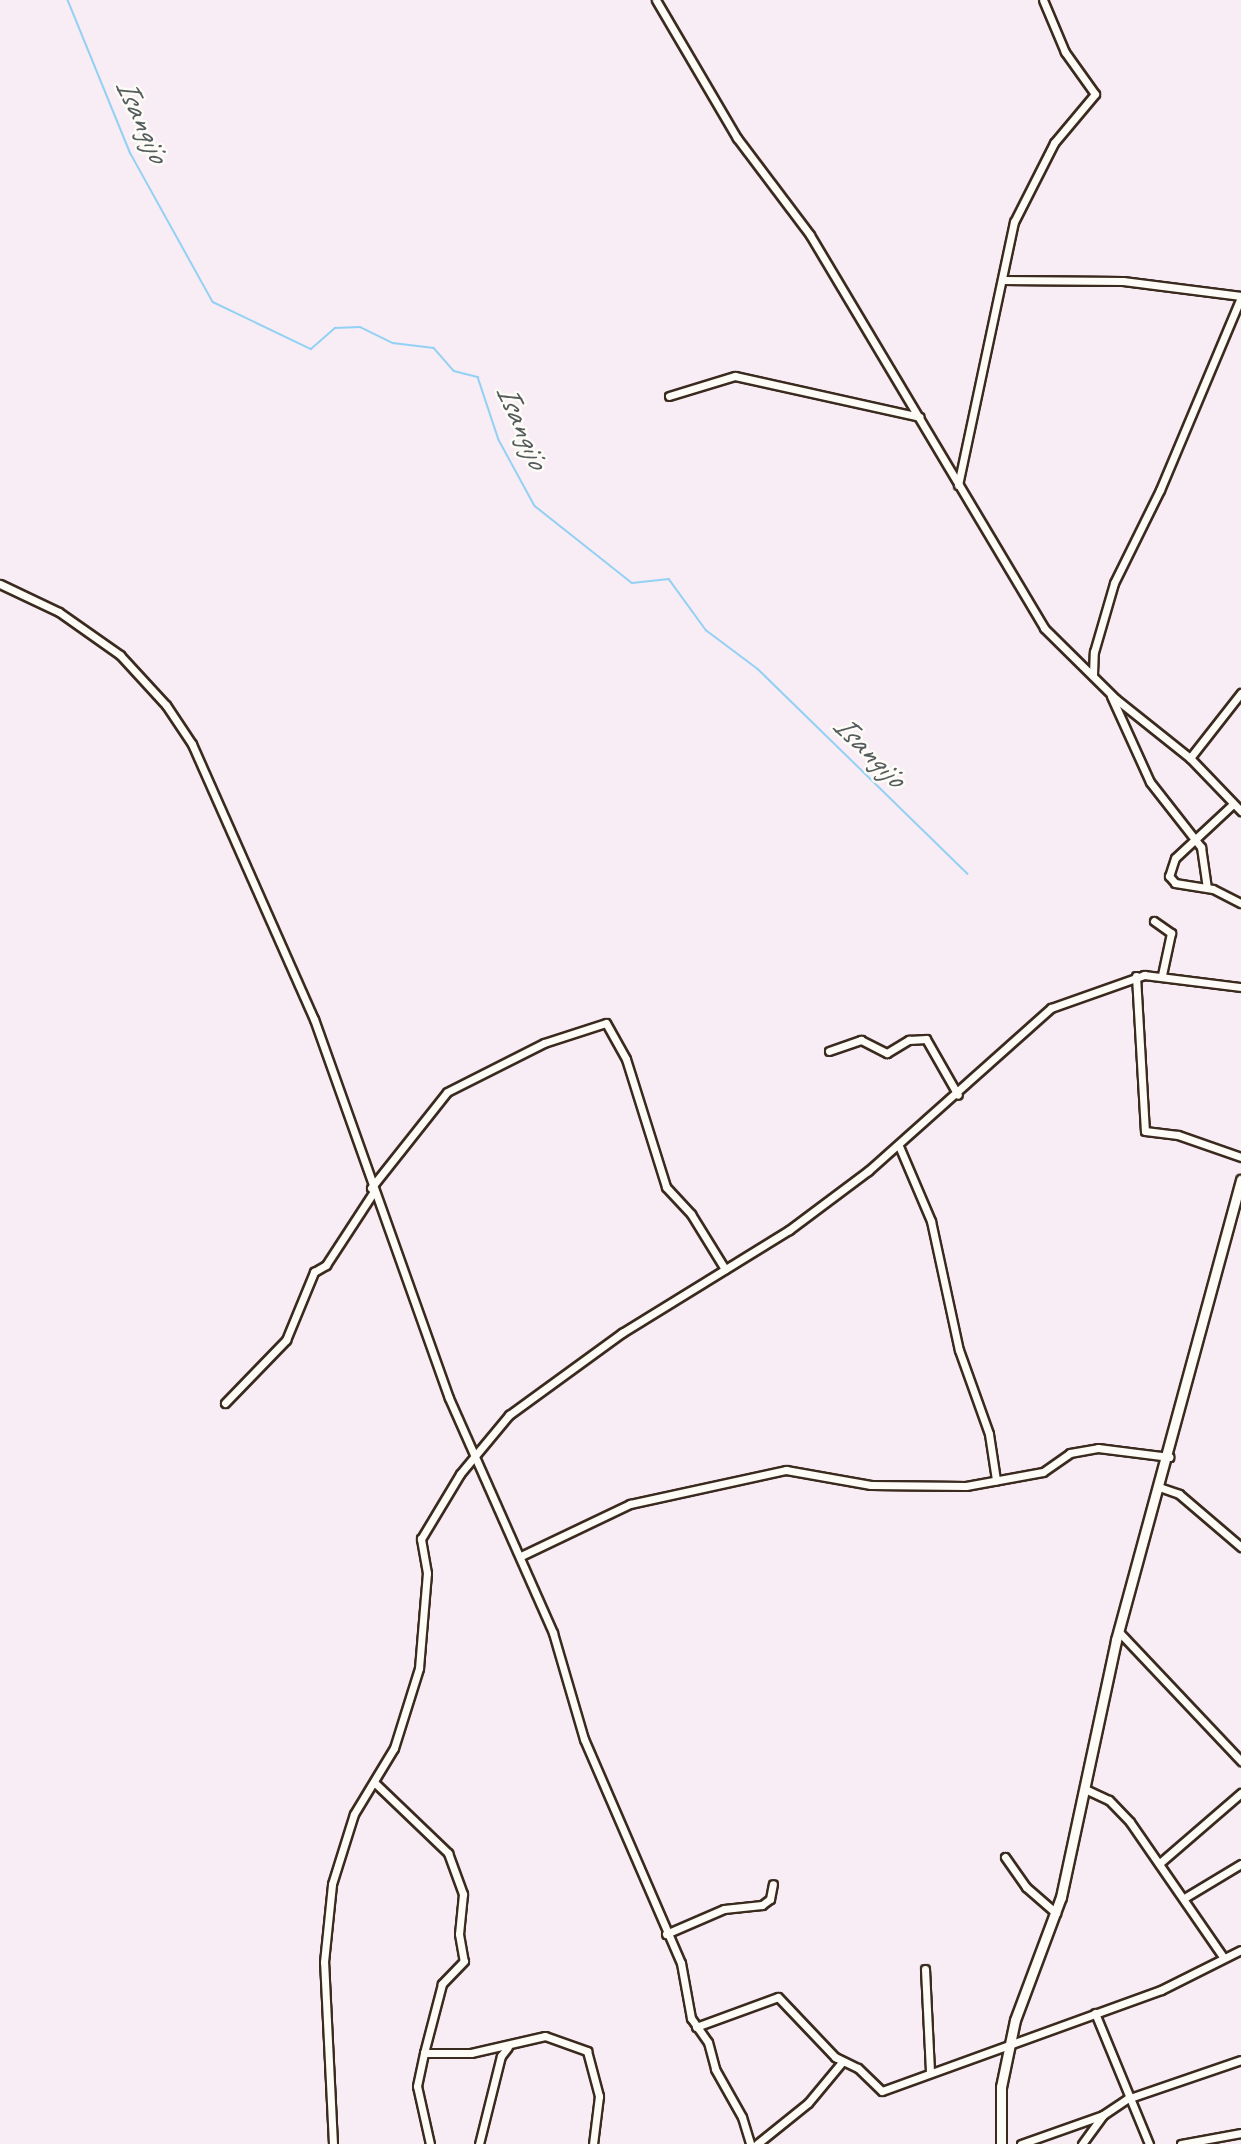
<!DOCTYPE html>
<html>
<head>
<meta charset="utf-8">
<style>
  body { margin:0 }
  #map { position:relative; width:1241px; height:2144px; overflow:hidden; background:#f8ecf5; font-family:Caveat,sans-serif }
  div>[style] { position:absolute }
  .stream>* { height:1.5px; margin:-0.75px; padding:0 0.75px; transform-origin:0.75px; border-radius:0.75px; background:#93d1f4 }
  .roads { filter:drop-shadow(2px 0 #3b2a1e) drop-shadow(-2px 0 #3b2a1e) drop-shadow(0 2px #3b2a1e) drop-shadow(0 -2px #3b2a1e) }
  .minor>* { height:7px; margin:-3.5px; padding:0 3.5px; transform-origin:3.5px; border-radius:3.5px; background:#fdfcf7 }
  .tertiary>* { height:9px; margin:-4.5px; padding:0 4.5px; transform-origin:4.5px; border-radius:4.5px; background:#fdfcf7 }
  span { translate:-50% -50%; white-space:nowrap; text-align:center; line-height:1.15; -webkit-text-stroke:5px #fdfcf7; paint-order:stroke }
  .water-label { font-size:32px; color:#555c5e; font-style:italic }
</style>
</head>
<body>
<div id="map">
  <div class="stream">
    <div style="left:68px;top:0;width:166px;rotate:67.8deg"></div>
    <div style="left:131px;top:154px;width:169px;rotate:61deg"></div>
    <div style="left:213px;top:302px;width:109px;rotate:25.6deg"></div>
    <div style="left:311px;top:349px;width:32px;rotate:-41deg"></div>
    <div style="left:335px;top:328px;width:25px;rotate:-2deg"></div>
    <div style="left:360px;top:327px;width:37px;rotate:26deg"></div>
    <div style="left:393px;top:343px;width:41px;rotate:7deg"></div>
    <div style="left:434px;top:348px;width:30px;rotate:49deg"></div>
    <div style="left:454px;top:371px;width:25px;rotate:14deg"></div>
    <div style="left:478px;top:377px;width:66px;rotate:71.6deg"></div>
    <div style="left:499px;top:440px;width:75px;rotate:61.4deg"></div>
    <div style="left:535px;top:506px;width:124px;rotate:38.4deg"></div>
    <div style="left:632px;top:583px;width:37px;rotate:-6deg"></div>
    <div style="left:669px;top:579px;width:63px;rotate:54deg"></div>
    <div style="left:706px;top:630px;width:65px;rotate:36.9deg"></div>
    <div style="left:758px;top:669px;width:293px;rotate:44.3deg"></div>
  </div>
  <div class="roads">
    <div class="minor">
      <div style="left:656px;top:0;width:160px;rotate:59.6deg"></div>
      <div style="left:737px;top:138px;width:121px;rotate:53deg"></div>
      <div style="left:810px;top:235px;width:457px;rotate:59.2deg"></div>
      <div style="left:1044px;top:628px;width:101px;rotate:44.6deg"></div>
      <div style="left:1116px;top:699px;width:95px;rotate:38.6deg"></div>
      <div style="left:1190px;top:758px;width:74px;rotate:46.1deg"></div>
      <div style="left:1002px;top:280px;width:121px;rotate:0.5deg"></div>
      <div style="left:1123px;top:281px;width:119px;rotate:7.2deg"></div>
      <div style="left:669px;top:396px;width:69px;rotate:-16.9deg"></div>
      <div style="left:735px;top:376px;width:189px;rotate:12.5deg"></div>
      <div style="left:958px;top:485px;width:269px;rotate:-78deg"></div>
      <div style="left:1014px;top:222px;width:89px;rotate:-63.1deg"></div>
      <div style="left:1054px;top:143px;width:64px;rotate:-50.1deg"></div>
      <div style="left:1095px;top:94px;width:52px;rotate:-125.5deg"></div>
      <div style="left:1065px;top:52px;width:56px;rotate:-112.9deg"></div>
      <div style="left:0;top:584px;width:65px;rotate:25.4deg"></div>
      <div style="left:59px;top:612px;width:75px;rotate:35.2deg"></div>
      <div style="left:120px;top:655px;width:68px;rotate:47.4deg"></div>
      <div style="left:166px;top:705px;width:47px;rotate:56.3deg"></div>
      <div style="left:192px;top:744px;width:301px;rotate:66.1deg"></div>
      <div style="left:314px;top:1019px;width:402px;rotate:70.4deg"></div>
      <div style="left:449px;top:1398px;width:257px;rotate:66.1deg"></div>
      <div style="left:553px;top:1633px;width:110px;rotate:73.7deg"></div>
      <div style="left:584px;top:1739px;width:244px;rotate:66.6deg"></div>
      <div style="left:681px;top:1963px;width:56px;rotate:79.7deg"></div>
      <div style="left:691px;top:2018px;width:29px;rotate:55deg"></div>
      <div style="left:708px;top:2042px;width:28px;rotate:75deg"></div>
      <div style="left:715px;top:2069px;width:55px;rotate:60.6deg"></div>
      <div style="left:742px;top:2117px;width:28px;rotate:73deg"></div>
      <div style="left:1093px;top:675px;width:23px;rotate:-88deg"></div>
      <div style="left:1094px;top:652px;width:72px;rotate:-73.8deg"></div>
      <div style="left:1114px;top:583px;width:104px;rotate:-63.7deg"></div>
      <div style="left:1160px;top:490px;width:209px;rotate:-67.2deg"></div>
      <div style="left:1111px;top:696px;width:94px;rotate:65.6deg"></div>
      <div style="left:1150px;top:782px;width:83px;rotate:51.9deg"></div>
      <div style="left:1201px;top:847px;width:41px;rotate:81.7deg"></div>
      <div style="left:1190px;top:758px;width:83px;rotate:-51.9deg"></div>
      <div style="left:1233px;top:804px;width:79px;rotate:137deg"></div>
      <div style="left:1175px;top:858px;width:19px;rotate:108deg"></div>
      <div style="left:1169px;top:876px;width:9px;rotate:49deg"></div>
      <div style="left:1175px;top:883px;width:38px;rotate:9deg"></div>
      <div style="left:1213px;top:889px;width:31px;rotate:27deg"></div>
      <div style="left:1154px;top:921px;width:21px;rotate:35deg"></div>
      <div style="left:1171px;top:933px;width:43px;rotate:102.1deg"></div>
      <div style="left:1136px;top:976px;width:155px;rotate:86.7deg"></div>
      <div style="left:1145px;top:1131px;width:33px;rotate:7deg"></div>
      <div style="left:1178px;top:1135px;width:67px;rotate:19.2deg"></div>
      <div style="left:829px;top:1051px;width:34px;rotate:-19deg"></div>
      <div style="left:861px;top:1040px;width:29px;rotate:27deg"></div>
      <div style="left:887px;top:1053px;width:26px;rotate:-31deg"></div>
      <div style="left:909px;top:1040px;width:17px;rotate:-3deg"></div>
      <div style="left:926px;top:1039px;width:64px;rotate:60.3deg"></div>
      <div style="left:899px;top:1146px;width:82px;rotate:66.9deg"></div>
      <div style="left:931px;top:1221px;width:132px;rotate:77.8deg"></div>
      <div style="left:959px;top:1350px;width:89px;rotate:70.3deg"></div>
      <div style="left:989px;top:1434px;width:47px;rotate:81.3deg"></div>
      <div style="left:371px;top:1188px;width:122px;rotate:-51.6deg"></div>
      <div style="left:447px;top:1092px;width:109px;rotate:-26.8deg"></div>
      <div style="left:544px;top:1043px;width:65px;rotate:-17.9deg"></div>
      <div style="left:606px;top:1023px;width:41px;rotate:60.9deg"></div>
      <div style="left:626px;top:1059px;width:134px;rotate:72.6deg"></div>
      <div style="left:666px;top:1187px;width:37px;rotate:47deg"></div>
      <div style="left:691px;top:1214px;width:65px;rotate:58.3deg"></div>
      <div style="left:225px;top:1403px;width:88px;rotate:-45.9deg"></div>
      <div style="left:286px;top:1340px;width:74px;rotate:-67.6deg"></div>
      <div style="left:314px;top:1272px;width:14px;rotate:-30deg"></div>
      <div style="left:326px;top:1265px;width:86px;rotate:-56.9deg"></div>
      <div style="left:1162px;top:1488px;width:18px;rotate:19deg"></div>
      <div style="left:1179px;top:1494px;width:82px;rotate:40.5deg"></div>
      <div style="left:521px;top:1556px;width:121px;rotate:-25.5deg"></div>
      <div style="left:630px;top:1504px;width:160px;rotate:-12.3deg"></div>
      <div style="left:786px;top:1470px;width:86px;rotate:10deg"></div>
      <div style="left:871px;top:1485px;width:95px;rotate:0.6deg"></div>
      <div style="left:966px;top:1486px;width:78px;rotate:-10.3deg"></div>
      <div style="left:1043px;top:1472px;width:33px;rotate:-35deg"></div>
      <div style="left:1070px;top:1453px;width:28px;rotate:-10deg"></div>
      <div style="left:1098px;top:1448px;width:72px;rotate:7.2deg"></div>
      <div style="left:1119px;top:1632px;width:178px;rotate:46.6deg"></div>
      <div style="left:374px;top:1782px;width:103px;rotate:43.8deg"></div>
      <div style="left:448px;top:1853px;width:44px;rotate:69.9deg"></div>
      <div style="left:463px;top:1894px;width:40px;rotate:95.7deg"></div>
      <div style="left:459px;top:1934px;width:27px;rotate:80deg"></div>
      <div style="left:464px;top:1961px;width:32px;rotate:134deg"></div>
      <div style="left:442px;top:1984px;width:71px;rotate:104.6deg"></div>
      <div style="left:1085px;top:1789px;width:26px;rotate:25deg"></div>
      <div style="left:1109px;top:1800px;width:30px;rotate:46deg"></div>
      <div style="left:1130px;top:1822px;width:164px;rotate:55.4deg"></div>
      <div style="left:1005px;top:1857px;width:37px;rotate:55deg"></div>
      <div style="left:1026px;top:1887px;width:40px;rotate:41deg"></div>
      <div style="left:1161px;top:1862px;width:106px;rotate:-40.8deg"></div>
      <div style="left:1186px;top:1897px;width:64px;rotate:-31deg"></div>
      <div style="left:666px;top:1934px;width:63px;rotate:-23.3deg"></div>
      <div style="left:724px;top:1909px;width:38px;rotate:-6deg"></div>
      <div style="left:762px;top:1905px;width:10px;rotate:-37deg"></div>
      <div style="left:770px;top:1899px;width:15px;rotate:-79deg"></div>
      <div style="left:925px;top:1969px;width:103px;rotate:87.2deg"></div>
      <div style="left:1095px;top:2013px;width:142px;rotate:67.6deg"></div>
      <div style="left:696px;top:2027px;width:87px;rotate:-20.1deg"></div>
      <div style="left:778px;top:1997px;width:83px;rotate:46.5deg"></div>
      <div style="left:835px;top:2057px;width:25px;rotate:26deg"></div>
      <div style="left:858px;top:2068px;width:33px;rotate:44deg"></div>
      <div style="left:882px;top:2091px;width:297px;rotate:-19.9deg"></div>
      <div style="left:1161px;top:1990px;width:89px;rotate:-26.6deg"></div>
      <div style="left:333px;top:2144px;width:182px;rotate:-92.8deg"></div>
      <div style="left:324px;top:1962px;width:78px;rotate:-84.1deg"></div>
      <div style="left:332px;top:1884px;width:73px;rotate:-72.6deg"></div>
      <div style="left:354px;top:1814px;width:77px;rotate:-58.8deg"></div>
      <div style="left:394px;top:1748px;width:84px;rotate:-72.6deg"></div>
      <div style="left:419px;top:1668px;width:95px;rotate:-85.2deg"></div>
      <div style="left:427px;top:1573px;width:35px;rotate:-100deg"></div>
      <div style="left:421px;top:1539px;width:76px;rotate:-59deg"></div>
      <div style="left:460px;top:1474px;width:77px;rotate:-50.3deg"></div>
      <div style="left:509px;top:1415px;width:140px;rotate:-36deg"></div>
      <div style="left:622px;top:1333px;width:196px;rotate:-31.7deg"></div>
      <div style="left:789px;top:1230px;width:99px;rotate:-36.8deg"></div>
      <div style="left:868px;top:1171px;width:245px;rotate:-41.7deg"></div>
      <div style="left:1051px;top:1008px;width:99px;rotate:-19.5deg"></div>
      <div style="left:1144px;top:975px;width:98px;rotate:7.1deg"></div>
      <div style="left:430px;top:2144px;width:59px;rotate:-102.6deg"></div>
      <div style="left:417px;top:2086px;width:34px;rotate:-78deg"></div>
      <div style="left:424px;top:2053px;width:47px"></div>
      <div style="left:471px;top:2053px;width:76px;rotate:-12.9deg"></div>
      <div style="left:545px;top:2036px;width:45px;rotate:19.7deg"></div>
      <div style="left:587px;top:2051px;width:47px;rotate:75.1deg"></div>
      <div style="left:599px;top:2096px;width:48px;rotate:97.1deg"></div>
      <div style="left:479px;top:2144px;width:91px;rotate:-76deg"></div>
      <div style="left:501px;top:2056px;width:11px;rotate:-52deg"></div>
      <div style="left:757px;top:2144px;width:65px;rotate:-38.8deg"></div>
      <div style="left:808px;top:2103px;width:53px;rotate:-50.3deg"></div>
      <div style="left:1021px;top:2144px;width:87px;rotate:-19.5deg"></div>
      <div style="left:1082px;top:2144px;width:36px;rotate:-54deg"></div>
      <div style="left:1103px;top:2115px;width:29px;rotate:-34deg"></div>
      <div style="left:1127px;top:2099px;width:120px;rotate:-18.9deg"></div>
      <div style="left:1181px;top:2144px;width:61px;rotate:-10.4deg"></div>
    </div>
    <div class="tertiary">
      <div style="left:1001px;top:2144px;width:57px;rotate:-90deg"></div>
      <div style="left:1001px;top:2087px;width:68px;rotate:-78.2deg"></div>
      <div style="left:1015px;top:2020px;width:131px;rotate:-69.5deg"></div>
      <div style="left:1061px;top:1897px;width:263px;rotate:-77.9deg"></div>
      <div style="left:1116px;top:1640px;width:477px;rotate:-74.8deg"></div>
    </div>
  </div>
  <div class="water-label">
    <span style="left:142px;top:120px;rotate:66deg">Isangijo</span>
    <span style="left:522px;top:426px;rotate:67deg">Isangijo</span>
    <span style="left:869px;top:751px;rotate:45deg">Isangijo</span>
  </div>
</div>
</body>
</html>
